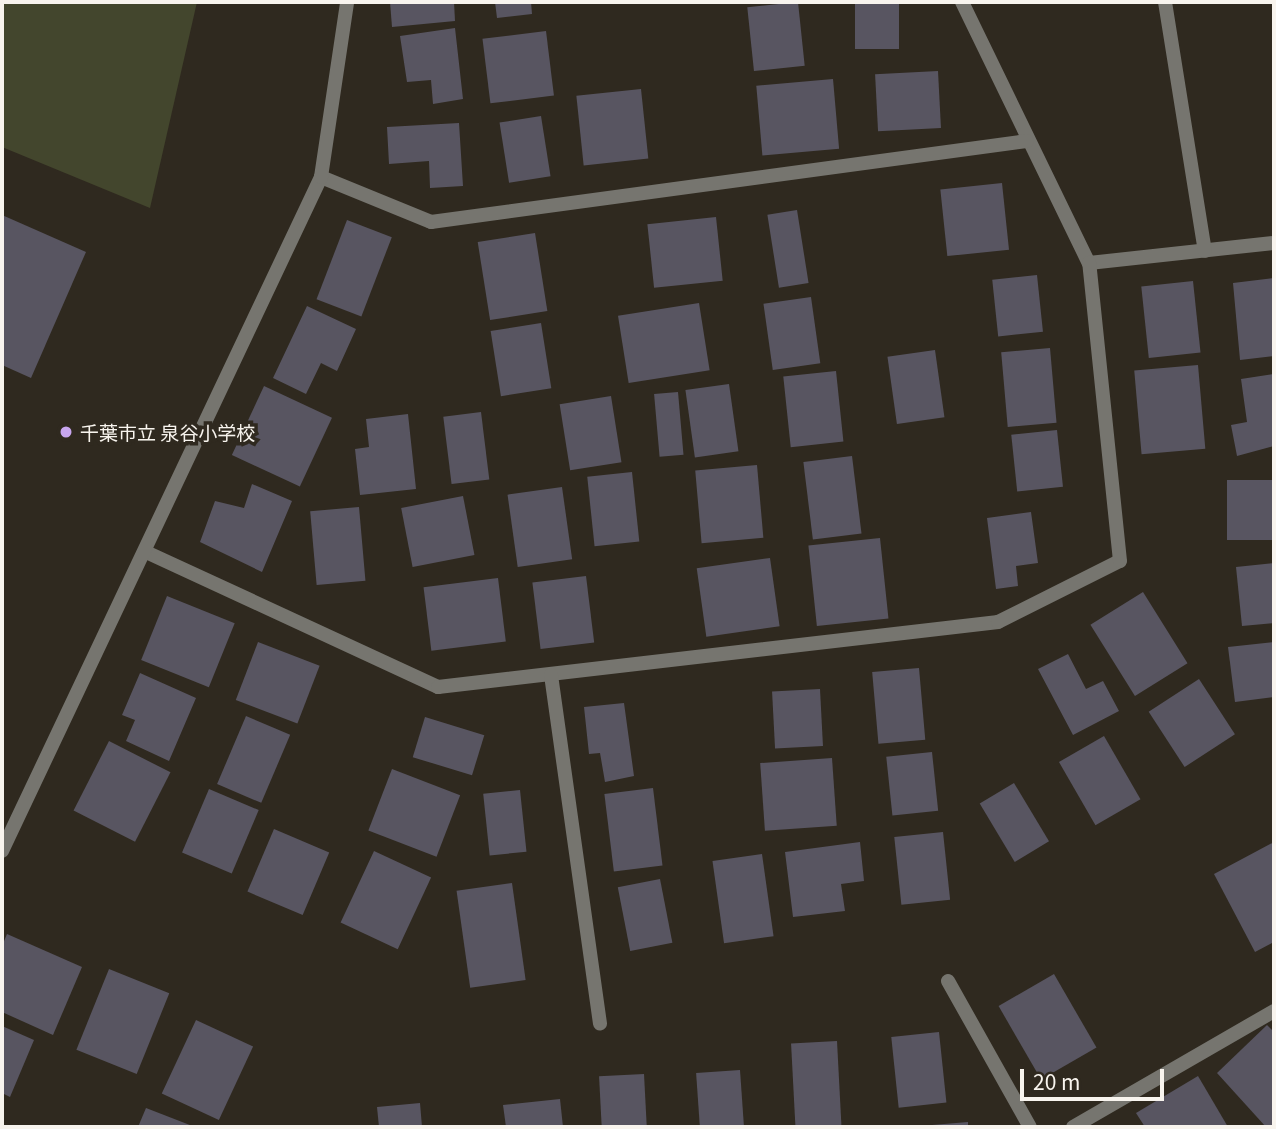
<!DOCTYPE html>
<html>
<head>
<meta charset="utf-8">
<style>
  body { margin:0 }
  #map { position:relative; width:1276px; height:1129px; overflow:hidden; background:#2f291f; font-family:Georgia,"Noto Sans JP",serif }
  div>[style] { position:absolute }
  .green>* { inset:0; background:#43462d }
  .building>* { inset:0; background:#585561; transform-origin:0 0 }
  .minor>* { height:14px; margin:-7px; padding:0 7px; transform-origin:7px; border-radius:7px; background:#76756f }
  .dots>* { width:19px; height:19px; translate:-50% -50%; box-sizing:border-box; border:4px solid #2f291f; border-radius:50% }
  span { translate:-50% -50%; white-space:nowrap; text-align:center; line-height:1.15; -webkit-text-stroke:7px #2f291f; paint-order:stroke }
  .poi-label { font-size:19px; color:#f8f4ee }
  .left { translate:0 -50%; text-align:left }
  .frame { position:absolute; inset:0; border:4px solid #f8f4ee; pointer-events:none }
  .scale { position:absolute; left:1020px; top:1069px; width:144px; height:32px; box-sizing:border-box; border:4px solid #f8f4ee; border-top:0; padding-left:9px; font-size:21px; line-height:24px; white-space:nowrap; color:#f8f4ee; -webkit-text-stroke:5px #2f291f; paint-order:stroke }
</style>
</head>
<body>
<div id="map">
  <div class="green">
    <div style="clip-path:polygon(2px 2px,197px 2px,150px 208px,2px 147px)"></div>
  </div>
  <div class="building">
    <div style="clip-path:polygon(390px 2px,454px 2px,455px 21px,392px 27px)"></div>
    <div style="clip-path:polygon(495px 2px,531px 2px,532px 14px,497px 18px)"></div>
    <div style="left:798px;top:2px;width:64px;height:51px;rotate:84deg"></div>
    <div style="left:855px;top:2px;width:44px;height:47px"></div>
    <div style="clip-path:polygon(455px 28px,463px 99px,433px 104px,431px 80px,407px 82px,400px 36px)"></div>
    <div style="left:546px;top:31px;width:65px;height:64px;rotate:83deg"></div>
    <div style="left:938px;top:71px;width:57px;height:63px;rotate:87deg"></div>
    <div style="left:833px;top:79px;width:70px;height:77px;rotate:85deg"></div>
    <div style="left:641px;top:89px;width:70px;height:65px;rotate:84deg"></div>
    <div style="left:541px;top:116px;width:61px;height:42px;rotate:81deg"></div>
    <div style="clip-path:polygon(459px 123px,463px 186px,430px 188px,429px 161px,389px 164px,387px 127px)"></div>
    <div style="left:1002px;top:183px;width:67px;height:62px;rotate:84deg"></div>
    <div style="left:797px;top:210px;width:74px;height:30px;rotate:81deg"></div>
    <div style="clip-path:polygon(2px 215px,86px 252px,31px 378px,2px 365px)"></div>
    <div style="left:716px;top:217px;width:64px;height:69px;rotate:84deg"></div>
    <div style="left:347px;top:220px;width:48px;height:85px;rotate:21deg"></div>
    <div style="left:535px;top:233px;width:79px;height:58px;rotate:81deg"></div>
    <div style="left:1037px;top:275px;width:57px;height:45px;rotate:84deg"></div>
    <div style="clip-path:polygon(1274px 278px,1274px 356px,1240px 360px,1233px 283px)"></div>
    <div style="left:1193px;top:281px;width:72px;height:52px;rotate:84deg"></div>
    <div style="left:811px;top:297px;width:67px;height:48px;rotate:82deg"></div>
    <div style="left:699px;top:303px;width:68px;height:82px;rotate:81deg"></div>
    <div style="clip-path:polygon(307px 306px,356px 329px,337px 371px,321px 363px,306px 394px,273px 378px)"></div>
    <div style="left:541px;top:323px;width:66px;height:51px;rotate:81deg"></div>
    <div style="left:1050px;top:348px;width:75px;height:49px;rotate:85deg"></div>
    <div style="left:935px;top:350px;width:68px;height:48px;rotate:82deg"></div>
    <div style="left:1198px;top:365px;width:84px;height:64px;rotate:85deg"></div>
    <div style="left:836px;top:371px;width:71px;height:53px;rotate:84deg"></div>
    <div style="clip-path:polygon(1274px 374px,1274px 446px,1237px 456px,1231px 425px,1247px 422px,1241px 379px)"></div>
    <div style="left:729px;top:384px;width:68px;height:44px;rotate:82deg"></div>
    <div style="left:264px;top:386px;width:75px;height:76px;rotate:25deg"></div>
    <div style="left:678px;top:392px;width:63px;height:24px;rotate:85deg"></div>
    <div style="left:611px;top:396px;width:67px;height:52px;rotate:81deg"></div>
    <div style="left:481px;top:412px;width:68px;height:38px;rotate:83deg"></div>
    <div style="clip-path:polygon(408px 414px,416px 489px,360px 495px,355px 449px,369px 447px,366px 419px)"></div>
    <div style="left:1057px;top:430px;width:57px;height:46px;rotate:84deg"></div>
    <div style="left:852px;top:456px;width:78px;height:49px;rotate:83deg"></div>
    <div style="left:757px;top:465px;width:73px;height:62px;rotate:85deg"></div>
    <div style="left:632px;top:472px;width:70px;height:45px;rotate:84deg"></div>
    <div style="left:1274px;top:480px;width:60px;height:47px;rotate:90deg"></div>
    <div style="clip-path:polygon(252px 484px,292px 501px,262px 572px,200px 542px,215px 501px,244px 508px)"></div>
    <div style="left:562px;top:487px;width:73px;height:55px;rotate:82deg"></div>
    <div style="left:463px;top:496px;width:60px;height:63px;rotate:79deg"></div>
    <div style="left:359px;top:507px;width:74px;height:49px;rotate:85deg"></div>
    <div style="clip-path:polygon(1031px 512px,1038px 563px,1016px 566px,1018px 586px,996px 589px,987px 518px)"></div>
    <div style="left:880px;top:538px;width:81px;height:72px;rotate:84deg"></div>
    <div style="left:770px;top:558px;width:69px;height:74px;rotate:82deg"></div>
    <div style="clip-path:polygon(1274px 563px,1274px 623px,1242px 626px,1236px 567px)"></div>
    <div style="left:586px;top:576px;width:67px;height:54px;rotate:83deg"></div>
    <div style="left:498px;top:578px;width:64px;height:75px;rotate:83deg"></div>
    <div style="left:1143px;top:592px;width:84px;height:62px;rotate:58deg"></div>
    <div style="left:167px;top:596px;width:73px;height:69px;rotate:22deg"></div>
    <div style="left:258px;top:642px;width:66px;height:62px;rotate:21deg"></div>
    <div style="clip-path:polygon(1274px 642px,1274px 697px,1235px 702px,1228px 647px)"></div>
    <div style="clip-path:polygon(1068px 654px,1086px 689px,1103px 681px,1119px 711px,1073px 735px,1038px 669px)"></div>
    <div style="left:919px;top:668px;width:72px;height:47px;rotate:85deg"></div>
    <div style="clip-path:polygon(140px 673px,196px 698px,169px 761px,126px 741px,135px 720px,122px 715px)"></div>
    <div style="left:1199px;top:679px;width:66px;height:60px;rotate:57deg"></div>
    <div style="left:820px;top:689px;width:57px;height:48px;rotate:87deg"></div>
    <div style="clip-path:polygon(624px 703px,634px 776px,605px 782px,600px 753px,589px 754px,584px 707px)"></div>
    <div style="left:246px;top:716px;width:48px;height:74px;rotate:23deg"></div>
    <div style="left:425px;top:717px;width:62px;height:42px;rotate:17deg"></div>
    <div style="left:1104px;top:736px;width:73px;height:52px;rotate:60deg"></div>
    <div style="left:109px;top:741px;width:69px;height:78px;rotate:27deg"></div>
    <div style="left:932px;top:752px;width:59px;height:46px;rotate:84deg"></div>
    <div style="left:832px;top:758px;width:68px;height:72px;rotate:86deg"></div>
    <div style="left:392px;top:769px;width:73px;height:66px;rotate:21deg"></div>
    <div style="left:1014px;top:783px;width:68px;height:40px;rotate:59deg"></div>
    <div style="left:653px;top:788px;width:78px;height:49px;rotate:83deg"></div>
    <div style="left:209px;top:789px;width:54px;height:69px;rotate:23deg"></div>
    <div style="left:520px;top:790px;width:62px;height:37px;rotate:84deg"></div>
    <div style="left:274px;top:829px;width:60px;height:68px;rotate:23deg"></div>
    <div style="left:943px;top:832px;width:68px;height:49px;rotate:84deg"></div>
    <div style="clip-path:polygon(860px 842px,864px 881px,841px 884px,845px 911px,793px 917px,785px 852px)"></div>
    <div style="clip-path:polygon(1274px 842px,1274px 942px,1255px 952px,1214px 874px)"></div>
    <div style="left:374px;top:851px;width:63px;height:79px;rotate:25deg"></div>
    <div style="left:762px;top:854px;width:83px;height:50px;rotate:82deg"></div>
    <div style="left:660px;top:879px;width:65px;height:43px;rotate:79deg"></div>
    <div style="left:512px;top:883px;width:98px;height:56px;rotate:82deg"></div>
    <div style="clip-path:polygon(7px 934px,82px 967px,53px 1035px,2px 1012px,2px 946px)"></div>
    <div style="left:109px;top:969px;width:65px;height:87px;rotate:22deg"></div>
    <div style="left:1054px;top:974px;width:85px;height:64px;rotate:60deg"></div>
    <div style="left:196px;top:1020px;width:63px;height:81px;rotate:25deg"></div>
    <div style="clip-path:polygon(1267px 1025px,1274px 1032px,1274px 1127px,1266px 1127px,1217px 1073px)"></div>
    <div style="clip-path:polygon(2px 1026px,34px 1040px,10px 1097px,2px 1093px)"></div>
    <div style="left:939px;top:1032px;width:71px;height:48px;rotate:84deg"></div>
    <div style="left:837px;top:1041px;width:86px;height:46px;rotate:87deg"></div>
    <div style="left:740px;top:1070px;width:57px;height:44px;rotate:86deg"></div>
    <div style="left:644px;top:1074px;width:53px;height:45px;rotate:87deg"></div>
    <div style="clip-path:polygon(1198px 1076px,1228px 1127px,1145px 1127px,1136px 1113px)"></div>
    <div style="clip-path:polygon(560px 1099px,563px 1127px,506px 1127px,503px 1105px)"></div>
    <div style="clip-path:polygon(420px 1103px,422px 1127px,379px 1127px,377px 1107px)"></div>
    <div style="clip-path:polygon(146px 1108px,195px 1127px,138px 1127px)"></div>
    <div style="clip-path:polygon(968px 1122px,968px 1127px,932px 1127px,932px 1125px)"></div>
  </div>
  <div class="minor">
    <div style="left:962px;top:2px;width:290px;rotate:64.1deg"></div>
    <div style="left:1089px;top:263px;width:186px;rotate:-6.2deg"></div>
    <div style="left:1165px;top:2px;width:252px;rotate:80.9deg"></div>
    <div style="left:321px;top:177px;width:119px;rotate:22.2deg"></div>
    <div style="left:431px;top:222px;width:601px;rotate:-7.74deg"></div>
    <div style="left:146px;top:552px;width:322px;rotate:24.8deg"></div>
    <div style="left:438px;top:687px;width:564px;rotate:-6.62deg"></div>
    <div style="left:998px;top:622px;width:136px;rotate:-26.6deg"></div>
    <div style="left:1120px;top:561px;width:300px;rotate:-95.9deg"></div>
    <div style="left:551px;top:675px;width:352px;rotate:82deg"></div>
    <div style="left:2px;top:851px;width:746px;rotate:-64.67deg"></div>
    <div style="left:321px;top:177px;width:177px;rotate:-81.5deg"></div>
    <div style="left:948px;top:981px;width:167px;rotate:60.7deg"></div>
    <div style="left:1073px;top:1127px;width:232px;rotate:-30deg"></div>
  </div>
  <div class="dots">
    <div style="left:66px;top:432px;background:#c8a6ef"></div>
  </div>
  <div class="poi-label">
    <span class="left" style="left:80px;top:432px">千葉市立 泉谷小学校</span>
  </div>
  <div class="frame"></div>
  <div class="scale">20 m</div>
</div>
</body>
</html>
